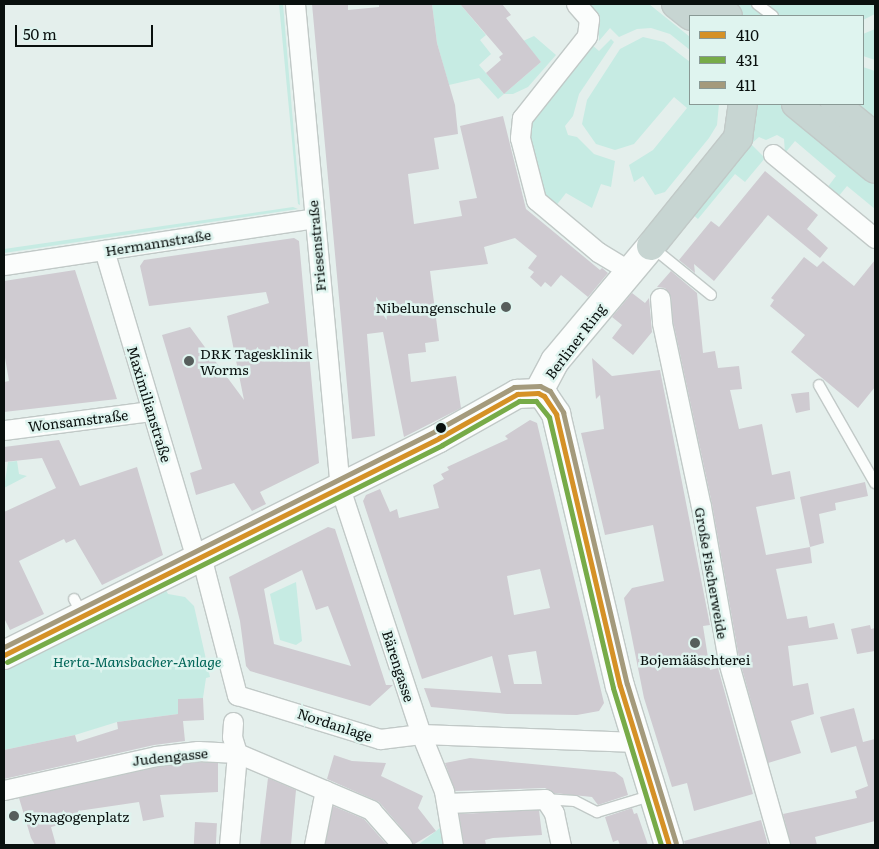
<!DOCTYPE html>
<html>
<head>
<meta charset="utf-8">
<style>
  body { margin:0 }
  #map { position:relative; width:879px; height:849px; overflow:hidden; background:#e4efec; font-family:Literata,serif }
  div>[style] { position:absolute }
  .green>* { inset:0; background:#c6ebe3 }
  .building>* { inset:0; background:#cfcbd1; transform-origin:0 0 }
  .roads { filter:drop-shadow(1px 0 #c1c9c7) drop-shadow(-1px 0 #c1c9c7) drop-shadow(0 1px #c1c9c7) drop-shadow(0 -1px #c1c9c7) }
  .lane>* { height:10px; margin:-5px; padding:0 5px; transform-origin:5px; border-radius:5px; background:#fbfdfc }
  .street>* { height:19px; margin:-9.5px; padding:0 9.5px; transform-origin:9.5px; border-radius:9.5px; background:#fbfdfc }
  .secondary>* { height:28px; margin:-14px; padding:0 14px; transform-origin:14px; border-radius:14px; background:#fbfdfc }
  .highway>* { height:28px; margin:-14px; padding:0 14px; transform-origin:14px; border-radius:14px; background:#c7d5d2 }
  .bus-1>* { height:5px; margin:-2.5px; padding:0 2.5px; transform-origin:2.5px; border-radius:2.5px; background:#d59126 }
  .bus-2>* { height:5px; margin:-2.5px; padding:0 2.5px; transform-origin:2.5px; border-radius:2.5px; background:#77ab48 }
  .bus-3>* { height:5px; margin:-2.5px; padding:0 2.5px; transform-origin:2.5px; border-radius:2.5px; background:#a49a7c }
  .dots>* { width:14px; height:14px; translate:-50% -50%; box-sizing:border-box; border:2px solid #dff4ef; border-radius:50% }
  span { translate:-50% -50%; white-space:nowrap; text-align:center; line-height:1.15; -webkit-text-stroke:5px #dff4ef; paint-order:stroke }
  .street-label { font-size:14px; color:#09100e }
  .poi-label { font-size:14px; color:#09100e }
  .right { translate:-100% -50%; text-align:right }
  .left { translate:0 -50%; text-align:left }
  .park-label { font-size:14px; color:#006558; font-style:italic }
  .frame { position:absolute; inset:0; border:5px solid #09100e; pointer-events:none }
  .legend { position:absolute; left:689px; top:15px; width:175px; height:90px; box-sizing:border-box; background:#dff4ef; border:1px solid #899995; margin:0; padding:6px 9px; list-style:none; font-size:15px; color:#09100e }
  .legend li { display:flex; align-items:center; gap:10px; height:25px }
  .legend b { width:25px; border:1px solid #899995 }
  .scale { position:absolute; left:15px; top:25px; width:138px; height:22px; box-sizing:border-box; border:2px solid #09100e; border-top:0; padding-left:6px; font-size:15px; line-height:18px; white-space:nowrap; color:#09100e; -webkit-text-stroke:4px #dff4ef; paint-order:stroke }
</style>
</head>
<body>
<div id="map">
  <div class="green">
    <div style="clip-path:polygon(279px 4px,283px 4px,300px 205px,298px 204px)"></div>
    <div style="clip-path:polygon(432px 4px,460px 4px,486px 35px,480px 40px,491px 54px,479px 65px,504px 94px,541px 62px,523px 41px,534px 36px,556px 55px,528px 87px,513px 94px,504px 94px,498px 99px,479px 78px,449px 85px,437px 43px)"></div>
    <div style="clip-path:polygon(590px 4px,649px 4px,690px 37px,690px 50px,670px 34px,651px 28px,637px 29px,619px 37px,610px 28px,599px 41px,598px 20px)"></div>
    <div style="clip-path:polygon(727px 4px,750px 4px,765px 16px,743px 16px)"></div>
    <div style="clip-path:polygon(772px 4px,875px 4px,875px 14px,863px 20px,863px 16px,781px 16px,769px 7px)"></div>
    <div style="clip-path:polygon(875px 29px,875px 60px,863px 56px,863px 34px)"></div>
    <div style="clip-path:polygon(643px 37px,664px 42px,690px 62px,690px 104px,719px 104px,717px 125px,709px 138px,665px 192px,655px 195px,643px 176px,634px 182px,629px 165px,653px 150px,687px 108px,674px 97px,634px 144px,615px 150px,596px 144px,582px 124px,587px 100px,620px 49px)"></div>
    <div style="clip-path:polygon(611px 39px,614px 42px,579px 94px,573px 116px,565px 126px,568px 135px,577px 137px,594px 154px,615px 161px,611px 187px,601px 184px,592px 208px,566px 193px,555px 207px,544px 197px,528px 131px,532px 118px,591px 44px,599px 51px)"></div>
    <div style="clip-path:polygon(863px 67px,875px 71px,875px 126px,849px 104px,863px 104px)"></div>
    <div style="clip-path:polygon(749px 104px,788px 104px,875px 175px,875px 209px,847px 186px,838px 197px,827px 188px,836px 176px,795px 141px,785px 153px,784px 139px,777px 135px,766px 140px,759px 137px,751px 144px,765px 158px,745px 182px,735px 174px,698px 219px,687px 210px)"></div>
    <div style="clip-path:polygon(293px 207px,298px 209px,4px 253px,4px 249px)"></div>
    <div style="clip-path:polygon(17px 461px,19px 474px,27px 476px,4px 488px,8px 462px)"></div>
    <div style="clip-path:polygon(296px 582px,302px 641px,296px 645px,280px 640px,270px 594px)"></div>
    <div style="clip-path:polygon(165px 588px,168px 594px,185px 597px,194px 606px,210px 677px,206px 678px,203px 698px,178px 699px,178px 714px,117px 722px,75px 735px,4px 750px,4px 671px,25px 656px)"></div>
    <div style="clip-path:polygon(445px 824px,449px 845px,418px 845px)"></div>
  </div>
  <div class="building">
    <div style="clip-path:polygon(312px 4px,348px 4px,348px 10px,379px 7px,379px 4px,432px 4px,437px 43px,455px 105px,458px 134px,434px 138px,439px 169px,408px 174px,414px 224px,462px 216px,459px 201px,477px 198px,460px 126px,503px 116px,526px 209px,600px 270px,602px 268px,608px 273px,588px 297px,561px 275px,551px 287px,545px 282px,541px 287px,530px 277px,534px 272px,528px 268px,537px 256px,515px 238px,484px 247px,488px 264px,430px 271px,439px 341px,425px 343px,426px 352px,408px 354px,411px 382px,456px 376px,461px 408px,404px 437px,383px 332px,367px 334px,375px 436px,352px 439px)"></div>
    <div style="clip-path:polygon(460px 4px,502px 4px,511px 15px,506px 18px,541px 62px,504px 94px,486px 73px,501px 60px,499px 57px,503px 54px)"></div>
    <div style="clip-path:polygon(765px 171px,818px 215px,807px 229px,828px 248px,820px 258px,768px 215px,714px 281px,694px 264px,695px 273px,679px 260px,711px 221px,719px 227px)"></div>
    <div style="clip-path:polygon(294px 238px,299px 241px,319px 463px,260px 492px,266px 504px,252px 511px,234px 483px,196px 495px,190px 473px,202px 469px,162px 335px,190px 327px,244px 400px,227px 316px,269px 303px,266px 292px,149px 306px,140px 266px,144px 260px)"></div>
    <div style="clip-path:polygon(804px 257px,817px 267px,823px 261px,854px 286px,875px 260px,875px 387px,858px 408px,791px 352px,805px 335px,770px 306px,774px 300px,771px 298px)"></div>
    <div style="clip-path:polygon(75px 270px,117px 399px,4px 412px,4px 382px,9px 381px,4px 352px,4px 281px)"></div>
    <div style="clip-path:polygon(671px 271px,697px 293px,703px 353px,715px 351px,718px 368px,739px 366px,742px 389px,730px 390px,739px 429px,762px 424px,772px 475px,790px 471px,795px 499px,756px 507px,766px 555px,810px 547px,812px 563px,776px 569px,787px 619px,807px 616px,809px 628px,834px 623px,838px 639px,788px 646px,793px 686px,808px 683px,814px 714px,791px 721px,801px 753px,768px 763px,739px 658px,712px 504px,673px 321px,671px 297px,665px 288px,657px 287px)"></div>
    <div style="clip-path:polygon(632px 293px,645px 303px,649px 298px,652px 332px,633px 355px,612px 338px,622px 325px,612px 317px)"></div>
    <div style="clip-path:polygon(592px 358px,612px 376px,660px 370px,710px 625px,703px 626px,710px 670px,718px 668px,753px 794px,694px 811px,687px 783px,672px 787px,644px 698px,624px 598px,632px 588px,664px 581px,653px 525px,605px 535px,581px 433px,604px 429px,600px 395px,596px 399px)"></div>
    <div style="clip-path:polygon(809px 392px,810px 410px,796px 413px,791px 394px)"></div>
    <div style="clip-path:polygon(evenodd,530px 420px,537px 423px,604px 703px,599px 711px,577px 715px,507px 714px,431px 707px,424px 688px,501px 693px,492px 656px,422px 679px,363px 501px,366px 495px,380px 489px,390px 512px,397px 509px,399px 518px,439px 508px,433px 485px,444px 479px,441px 474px,449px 470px,447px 467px,508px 439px,505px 436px,530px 420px,540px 569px,550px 608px,514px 615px,507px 576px,540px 569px,530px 420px,536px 651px,542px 684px,514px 684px,508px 655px,536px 651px)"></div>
    <div style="clip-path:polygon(59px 440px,80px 486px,137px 467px,163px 555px,102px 585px,75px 539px,66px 543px,64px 539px,19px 561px,44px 614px,10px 630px,4px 618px,4px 512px,56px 488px,42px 458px,4px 462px,4px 447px)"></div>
    <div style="clip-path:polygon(865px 482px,868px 496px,835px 503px,836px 510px,819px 514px,824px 543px,810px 547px,800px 497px)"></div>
    <div style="clip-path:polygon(evenodd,328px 527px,335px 529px,386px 685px,393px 685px,370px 706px,250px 671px,246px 666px,240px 621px,229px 577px,328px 527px,302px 570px,316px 610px,328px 606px,351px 666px,274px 644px,264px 589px,302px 570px)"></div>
    <div style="clip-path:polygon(870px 625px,871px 629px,875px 628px,875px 651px,857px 654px,851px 629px)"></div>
    <div style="clip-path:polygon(203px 698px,204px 720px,183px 721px,185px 741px,154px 745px,4px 779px,4px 750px,75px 735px,77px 742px,118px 729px,117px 722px,178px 714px,178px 699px)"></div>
    <div style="clip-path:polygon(854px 708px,863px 742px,875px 739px,875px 821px,815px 837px,817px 845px,791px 845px,783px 814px,857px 798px,855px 791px,868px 786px,856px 746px,831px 753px,820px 717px)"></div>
    <div style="clip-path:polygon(334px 755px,352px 761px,386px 763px,381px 776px,423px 796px,418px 808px,436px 831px,413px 845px,410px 838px,379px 802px,327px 779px)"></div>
    <div style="clip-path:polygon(470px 758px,615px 772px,623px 778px,628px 795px,598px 805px,592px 797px,554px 793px,545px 788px,455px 791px,445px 763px)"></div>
    <div style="clip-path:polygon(198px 762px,218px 763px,218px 792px,160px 795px,164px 817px,143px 821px,139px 802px,78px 811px,79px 820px,51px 827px,56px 845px,35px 845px,31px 838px,19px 798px,158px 767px)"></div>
    <div style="clip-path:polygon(268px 778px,296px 790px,291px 845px,260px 845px)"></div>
    <div style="clip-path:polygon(333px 806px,364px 819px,387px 845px,325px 845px)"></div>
    <div style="clip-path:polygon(632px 808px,634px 814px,637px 813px,648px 845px,620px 845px,618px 840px,613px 842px,605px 817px)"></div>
    <div style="clip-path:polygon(539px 810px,542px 835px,493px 838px,485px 840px,486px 845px,464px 845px,459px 814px)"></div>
    <div style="clip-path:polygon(761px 820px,768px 845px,685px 845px,684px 841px)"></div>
    <div style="left:195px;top:822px;width:22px;height:23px;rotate:3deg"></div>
  </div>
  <div class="roads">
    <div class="lane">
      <div style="left:757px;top:4px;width:20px;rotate:37deg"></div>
      <div style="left:652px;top:247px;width:76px;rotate:39.1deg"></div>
      <div style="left:819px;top:385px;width:113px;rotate:60.3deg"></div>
      <div style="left:74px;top:599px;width:17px;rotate:62deg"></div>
      <div style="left:545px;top:799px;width:30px;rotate:4deg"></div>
      <div style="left:575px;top:801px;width:25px;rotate:27deg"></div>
      <div style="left:597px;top:812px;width:59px;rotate:-16.9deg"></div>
    </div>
    <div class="street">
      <div style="left:295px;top:4px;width:486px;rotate:84.7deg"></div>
      <div style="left:340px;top:488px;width:259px;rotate:71.8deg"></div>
      <div style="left:421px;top:734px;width:61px;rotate:68deg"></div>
      <div style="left:444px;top:791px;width:55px;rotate:80.5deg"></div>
      <div style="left:576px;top:4px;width:20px;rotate:49deg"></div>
      <div style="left:589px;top:19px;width:17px;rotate:97deg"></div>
      <div style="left:587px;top:36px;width:105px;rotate:128.4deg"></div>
      <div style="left:522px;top:118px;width:20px;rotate:96deg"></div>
      <div style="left:520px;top:138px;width:64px;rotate:75.5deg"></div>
      <div style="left:536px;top:200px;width:81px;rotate:40deg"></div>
      <div style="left:598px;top:252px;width:37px;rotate:31deg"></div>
      <div style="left:773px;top:154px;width:132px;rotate:39.5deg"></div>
      <div style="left:104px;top:250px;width:321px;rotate:73.4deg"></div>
      <div style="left:4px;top:265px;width:313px;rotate:-8.6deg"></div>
      <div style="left:660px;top:298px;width:25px;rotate:85deg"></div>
      <div style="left:662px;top:323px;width:187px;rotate:78deg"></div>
      <div style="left:701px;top:506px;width:157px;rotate:80.1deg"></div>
      <div style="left:728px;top:661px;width:191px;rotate:74.2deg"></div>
      <div style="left:4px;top:430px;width:148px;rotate:-7.4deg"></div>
      <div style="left:201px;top:556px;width:144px;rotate:75.5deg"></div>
      <div style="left:237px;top:695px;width:150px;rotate:17.1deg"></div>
      <div style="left:380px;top:739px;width:41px;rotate:-7deg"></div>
      <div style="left:421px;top:734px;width:216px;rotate:2.1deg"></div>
      <div style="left:4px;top:790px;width:156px;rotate:-12.6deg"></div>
      <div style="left:156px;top:756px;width:42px;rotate:-6.8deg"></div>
      <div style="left:198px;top:751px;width:39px;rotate:3deg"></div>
      <div style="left:237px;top:753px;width:146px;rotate:23deg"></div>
      <div style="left:371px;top:810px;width:47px;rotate:48.5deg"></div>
      <div style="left:447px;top:803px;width:98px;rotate:-2.3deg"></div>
      <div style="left:545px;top:799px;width:17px;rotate:57deg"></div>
      <div style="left:554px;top:813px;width:33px;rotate:78deg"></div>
      <div style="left:229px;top:845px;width:92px;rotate:-85deg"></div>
      <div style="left:237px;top:753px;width:17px;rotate:-107deg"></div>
      <div style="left:232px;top:737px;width:15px;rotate:-86deg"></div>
      <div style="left:314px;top:845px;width:56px;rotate:-78.7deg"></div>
    </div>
    <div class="secondary">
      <div style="left:538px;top:393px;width:36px;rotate:-62deg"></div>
      <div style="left:555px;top:361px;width:150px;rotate:-50.1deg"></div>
      <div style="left:4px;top:655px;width:486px;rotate:-26.5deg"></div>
      <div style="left:439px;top:438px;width:90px;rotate:-29.4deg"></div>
      <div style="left:517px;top:394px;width:21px;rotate:-3deg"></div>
      <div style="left:538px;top:393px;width:7px;rotate:27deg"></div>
      <div style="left:544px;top:396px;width:22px;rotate:56deg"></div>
      <div style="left:556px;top:414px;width:279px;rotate:76.8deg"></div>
      <div style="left:620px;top:686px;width:166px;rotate:72.9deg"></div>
    </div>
    <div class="highway">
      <div style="left:676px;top:4px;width:19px;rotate:39deg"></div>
      <div style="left:713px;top:4px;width:19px;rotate:39deg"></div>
      <div style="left:796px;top:104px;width:102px;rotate:39.4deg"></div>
      <div style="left:835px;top:104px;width:52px;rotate:39.5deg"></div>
      <div style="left:651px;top:246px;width:139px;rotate:-51.1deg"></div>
      <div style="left:738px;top:138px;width:34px;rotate:-82deg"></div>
    </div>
  </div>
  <div class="bus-1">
    <div style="left:4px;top:655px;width:486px;rotate:-26.5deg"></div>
    <div style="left:439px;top:438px;width:90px;rotate:-29.4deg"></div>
    <div style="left:517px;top:394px;width:21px;rotate:-3deg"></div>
    <div style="left:538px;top:393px;width:7px;rotate:27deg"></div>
    <div style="left:544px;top:396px;width:22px;rotate:56deg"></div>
    <div style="left:556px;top:414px;width:279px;rotate:76.8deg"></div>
    <div style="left:620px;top:686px;width:166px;rotate:72.9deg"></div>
  </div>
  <div class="bus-2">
    <div style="left:7px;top:662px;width:486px;rotate:-26.5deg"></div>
    <div style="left:442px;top:445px;width:89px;rotate:-29.7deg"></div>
    <div style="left:519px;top:401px;width:17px"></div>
    <div style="left:536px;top:401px;width:21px;rotate:51deg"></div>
    <div style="left:549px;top:417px;width:278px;rotate:76.7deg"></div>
    <div style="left:613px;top:688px;width:164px;rotate:73deg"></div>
  </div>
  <div class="bus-3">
    <div style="left:4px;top:647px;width:482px;rotate:-26.6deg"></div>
    <div style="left:435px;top:431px;width:90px;rotate:-29.1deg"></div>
    <div style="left:514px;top:387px;width:26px;rotate:-2deg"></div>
    <div style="left:540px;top:386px;width:11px;rotate:27deg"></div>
    <div style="left:550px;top:391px;width:25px;rotate:58deg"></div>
    <div style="left:563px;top:412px;width:279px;rotate:76.8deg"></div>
    <div style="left:627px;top:684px;width:166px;rotate:72.9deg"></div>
  </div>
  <div class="dots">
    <div style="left:506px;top:307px;background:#565e5c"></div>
    <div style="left:189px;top:361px;background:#565e5c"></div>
    <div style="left:441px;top:428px;background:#09100e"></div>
    <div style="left:695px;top:643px;background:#565e5c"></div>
    <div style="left:14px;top:816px;background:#565e5c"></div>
  </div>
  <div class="street-label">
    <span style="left:158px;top:242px;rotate:-9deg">Hermannstraße</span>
    <span style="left:316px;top:246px;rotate:-95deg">Friesenstraße</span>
    <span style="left:575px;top:341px;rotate:-53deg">Berliner Ring</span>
    <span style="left:150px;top:404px;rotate:73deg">Maximilianstraße</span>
    <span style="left:78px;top:420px;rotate:-7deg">Wonsamstraße</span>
    <span style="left:712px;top:573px;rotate:80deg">Große Fischerweide</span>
    <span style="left:399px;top:666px;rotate:72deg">Bärengasse</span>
    <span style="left:335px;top:724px;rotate:18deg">Nordanlage</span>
    <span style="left:170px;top:756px;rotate:-6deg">Judengasse</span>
  </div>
  <div class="poi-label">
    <span class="right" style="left:496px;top:307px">Nibelungenschule</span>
    <span class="left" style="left:200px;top:361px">DRK Tagesklinik<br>Worms</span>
    <span style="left:695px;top:659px">Bojemääschterei</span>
    <span class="left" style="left:24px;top:816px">Synagogenplatz</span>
  </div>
  <div class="park-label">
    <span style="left:137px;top:661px">Herta-Mansbacher-Anlage</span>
  </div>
  <div class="frame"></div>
  <ul class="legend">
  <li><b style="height:6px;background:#d59126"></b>410</li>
  <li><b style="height:6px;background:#77ab48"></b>431</li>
  <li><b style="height:6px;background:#a49a7c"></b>411</li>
  </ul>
  <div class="scale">50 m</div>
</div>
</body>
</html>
